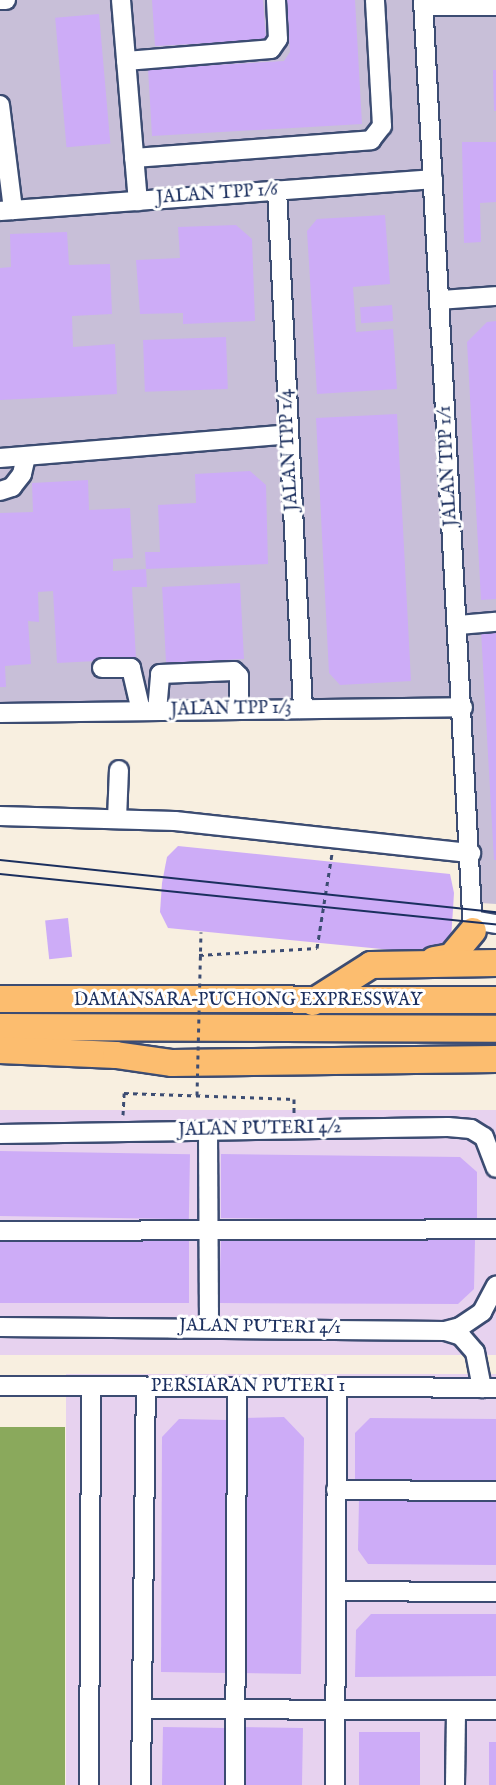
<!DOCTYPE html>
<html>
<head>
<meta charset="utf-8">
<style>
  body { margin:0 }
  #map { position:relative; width:496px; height:1785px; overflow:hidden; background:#f8efe0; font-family:"IM FELL English",serif }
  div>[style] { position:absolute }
  .built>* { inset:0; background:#e7d2ef; transform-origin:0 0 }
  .industrial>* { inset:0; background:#c8bfd8 }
  .forest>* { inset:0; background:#8aa95c; transform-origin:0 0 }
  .building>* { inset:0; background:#cdacf7; transform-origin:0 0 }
  .path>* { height:3px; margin-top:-1.5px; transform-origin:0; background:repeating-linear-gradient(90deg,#3c4c72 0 4.5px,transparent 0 9px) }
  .roads { filter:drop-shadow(2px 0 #3c4c72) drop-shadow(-2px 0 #3c4c72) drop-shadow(0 2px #3c4c72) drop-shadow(0 -2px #3c4c72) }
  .minor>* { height:18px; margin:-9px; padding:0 9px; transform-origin:9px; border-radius:9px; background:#fff }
  .highway>* { height:26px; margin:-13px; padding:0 13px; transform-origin:13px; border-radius:13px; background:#fcbd6f }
  .tram>* { height:1.5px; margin:-0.75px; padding:0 0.75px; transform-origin:0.75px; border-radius:0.75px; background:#1b2f5e }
  .path-bridge>* { height:3px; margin-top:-1.5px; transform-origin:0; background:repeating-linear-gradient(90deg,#3c4c72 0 4.5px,transparent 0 9px) }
  span { translate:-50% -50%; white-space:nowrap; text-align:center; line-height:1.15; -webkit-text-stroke:6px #fff; paint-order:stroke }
  .street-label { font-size:18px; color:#1b2f5e }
</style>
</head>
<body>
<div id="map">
  <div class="built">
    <div style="left:0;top:1110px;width:496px;height:245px"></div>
    <div style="left:496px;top:1374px;width:411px;height:430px;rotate:90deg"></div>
  </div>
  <div class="industrial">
    <div style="clip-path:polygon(0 0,496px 0,496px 904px,465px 902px,452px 719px,0 721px)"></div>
  </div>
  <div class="forest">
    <div style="left:0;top:1427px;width:65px;height:358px"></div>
  </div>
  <div class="building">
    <div style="clip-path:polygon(152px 0,263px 0,266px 40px,155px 46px)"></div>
    <div style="clip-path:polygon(287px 0,355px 0,362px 124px,152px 136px,148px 69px,284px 61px,290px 52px)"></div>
    <div style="left:99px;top:14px;width:130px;height:44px;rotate:85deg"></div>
    <div style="clip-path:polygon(493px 70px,496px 70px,496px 111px,494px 111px)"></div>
    <div style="clip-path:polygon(462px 142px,496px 142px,496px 202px,480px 203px,481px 242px,464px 243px)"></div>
    <div style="clip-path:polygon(385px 215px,390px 284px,353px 287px,356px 332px,393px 329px,397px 389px,317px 394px,307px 231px,317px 219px)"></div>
    <div style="clip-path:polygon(236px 225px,252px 239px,255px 321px,183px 324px,183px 313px,140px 314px,136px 260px,180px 258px,178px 227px)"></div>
    <div style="clip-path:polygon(67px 232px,69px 265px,110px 264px,112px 314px,72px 316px,73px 347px,115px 344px,117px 394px,0 400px,0 268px,11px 267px,10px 234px)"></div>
    <div style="left:392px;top:305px;width:16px;height:32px;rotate:86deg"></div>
    <div style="clip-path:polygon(496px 321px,496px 599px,481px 600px,467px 342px,487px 322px)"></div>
    <div style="left:226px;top:337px;width:52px;height:83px;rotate:88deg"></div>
    <div style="clip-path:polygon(397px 414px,411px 681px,340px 685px,329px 673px,316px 418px)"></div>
    <div style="clip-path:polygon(250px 471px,266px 485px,268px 564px,146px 569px,145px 552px,160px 552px,158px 505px,196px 503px,195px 474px)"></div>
    <div style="clip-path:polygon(88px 480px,89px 510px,130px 508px,133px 558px,113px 559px,113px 571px,146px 569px,147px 587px,132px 587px,136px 659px,57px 663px,53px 591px,38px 592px,39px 622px,28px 621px,31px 664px,5px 666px,6px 687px,0 687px,0 513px,33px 512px,32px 483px)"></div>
    <div style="left:240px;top:583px;width:76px;height:78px;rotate:87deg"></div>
    <div style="clip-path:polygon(496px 630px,496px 860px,494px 860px,481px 631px)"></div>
    <div style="clip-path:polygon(178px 846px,450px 874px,454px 893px,451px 940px,443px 955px,168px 928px,160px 912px,162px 883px,167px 857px)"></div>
    <div style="left:68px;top:918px;width:39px;height:23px;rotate:84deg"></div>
    <div style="left:0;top:1151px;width:190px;height:65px;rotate:1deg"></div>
    <div style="clip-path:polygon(221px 1154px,460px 1157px,477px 1172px,477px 1221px,221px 1218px)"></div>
    <div style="left:189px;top:1239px;width:64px;height:189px;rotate:90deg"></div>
    <div style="clip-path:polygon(221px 1239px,475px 1240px,474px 1289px,458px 1304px,219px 1303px)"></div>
    <div style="clip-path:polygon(284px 1417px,304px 1438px,301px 1674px,240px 1673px,241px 1418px)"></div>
    <div style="clip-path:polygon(370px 1418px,496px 1419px,496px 1482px,355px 1481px,355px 1433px)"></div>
    <div style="clip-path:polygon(179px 1419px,227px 1420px,227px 1673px,161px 1672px,162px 1437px)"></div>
    <div style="clip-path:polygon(359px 1500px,496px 1502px,496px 1565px,368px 1564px,358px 1550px)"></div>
    <div style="clip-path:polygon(371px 1614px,496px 1614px,496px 1676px,355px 1677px,356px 1630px)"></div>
    <div style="left:163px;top:1727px;width:64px;height:58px;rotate:1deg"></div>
    <div style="left:240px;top:1727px;width:63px;height:58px;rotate:1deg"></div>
    <div style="left:359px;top:1732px;width:61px;height:53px"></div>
    <div style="left:489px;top:1742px;width:7px;height:43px"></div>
  </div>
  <div class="path">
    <div style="left:199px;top:955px;width:118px;rotate:-3.4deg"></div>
    <div style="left:317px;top:948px;width:96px;rotate:-81deg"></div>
    <div style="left:123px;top:1115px;width:22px;rotate:-87deg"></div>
    <div style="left:124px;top:1093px;width:170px;rotate:2deg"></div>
    <div style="left:294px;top:1099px;width:14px;rotate:90deg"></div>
  </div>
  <div class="roads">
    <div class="minor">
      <div style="left:0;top:0;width:6px"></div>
      <div style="left:121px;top:0;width:202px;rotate:85.2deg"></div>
      <div style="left:423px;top:0;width:932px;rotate:86.93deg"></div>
      <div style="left:424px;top:6px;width:72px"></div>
      <div style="left:126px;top:61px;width:145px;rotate:-4.7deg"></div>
      <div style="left:271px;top:49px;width:12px;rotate:-55deg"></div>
      <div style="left:278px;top:39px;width:39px;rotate:-93deg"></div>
      <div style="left:0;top:105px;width:106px;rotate:82.9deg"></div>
      <div style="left:134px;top:158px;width:238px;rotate:-4.3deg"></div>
      <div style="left:371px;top:140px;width:18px;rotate:-52deg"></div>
      <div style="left:382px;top:126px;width:126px;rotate:-93.2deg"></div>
      <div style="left:277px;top:190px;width:520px;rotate:87.13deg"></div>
      <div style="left:0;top:211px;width:434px;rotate:-4.2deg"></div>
      <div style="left:440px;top:300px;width:56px;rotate:-4.1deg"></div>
      <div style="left:0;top:458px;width:290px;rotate:-4.7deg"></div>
      <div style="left:0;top:491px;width:13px;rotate:-18deg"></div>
      <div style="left:12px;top:487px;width:16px;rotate:-52deg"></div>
      <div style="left:22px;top:474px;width:18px;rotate:-77deg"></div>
      <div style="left:459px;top:625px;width:37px;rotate:-5deg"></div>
      <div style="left:102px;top:668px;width:29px"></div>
      <div style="left:131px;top:668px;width:44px;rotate:76.9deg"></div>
      <div style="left:157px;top:711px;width:37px;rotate:-85deg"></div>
      <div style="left:160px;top:674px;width:74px;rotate:-2.3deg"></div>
      <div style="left:234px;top:671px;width:7px;rotate:45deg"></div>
      <div style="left:239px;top:676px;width:34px;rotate:90deg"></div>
      <div style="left:0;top:713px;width:463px;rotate:-0.7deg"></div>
      <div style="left:0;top:816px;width:175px;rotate:1.6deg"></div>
      <div style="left:175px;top:821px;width:298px;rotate:6.2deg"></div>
      <div style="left:117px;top:819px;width:49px;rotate:-87.7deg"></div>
      <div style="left:473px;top:920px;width:23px;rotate:10deg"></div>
      <div style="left:208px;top:1131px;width:196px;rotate:89.7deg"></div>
      <div style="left:0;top:1134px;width:448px;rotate:-0.9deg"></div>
      <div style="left:448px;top:1127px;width:23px;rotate:5deg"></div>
      <div style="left:471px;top:1129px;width:15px;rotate:32deg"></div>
      <div style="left:484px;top:1137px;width:33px;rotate:69deg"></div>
      <div style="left:0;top:1231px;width:496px;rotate:-0.2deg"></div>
      <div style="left:0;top:1327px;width:445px;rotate:0.5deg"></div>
      <div style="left:445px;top:1331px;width:17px;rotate:17deg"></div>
      <div style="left:461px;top:1336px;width:21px;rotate:49deg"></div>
      <div style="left:475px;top:1352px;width:37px;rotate:79deg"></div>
      <div style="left:445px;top:1331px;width:16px;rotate:-15deg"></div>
      <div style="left:460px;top:1327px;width:27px;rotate:-34deg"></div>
      <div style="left:482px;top:1312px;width:30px;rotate:-62deg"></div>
      <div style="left:0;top:1386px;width:496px;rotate:0.2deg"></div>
      <div style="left:336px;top:1490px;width:160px;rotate:0.4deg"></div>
      <div style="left:336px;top:1591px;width:160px;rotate:0.4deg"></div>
      <div style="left:142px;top:1709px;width:354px;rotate:0.2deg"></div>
      <div style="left:89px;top:1785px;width:398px;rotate:-89.7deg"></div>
      <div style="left:141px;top:1785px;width:398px;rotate:-89.3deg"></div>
      <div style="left:235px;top:1785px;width:398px;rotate:-89.7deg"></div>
      <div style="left:335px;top:1785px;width:397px;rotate:-89.7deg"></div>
      <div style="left:455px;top:1785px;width:75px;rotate:-89.2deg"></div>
    </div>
    <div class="highway">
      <div style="left:434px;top:960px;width:17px;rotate:-10deg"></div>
      <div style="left:451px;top:957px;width:34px;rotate:-50deg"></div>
      <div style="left:0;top:999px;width:496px;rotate:0.1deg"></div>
      <div style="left:313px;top:1002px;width:69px;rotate:-32.5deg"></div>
      <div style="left:371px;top:965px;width:125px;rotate:-0.9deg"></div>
      <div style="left:0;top:1027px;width:496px;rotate:0.2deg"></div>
      <div style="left:0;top:1050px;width:116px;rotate:2.5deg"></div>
      <div style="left:116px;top:1055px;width:57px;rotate:8.1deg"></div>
      <div style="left:172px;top:1063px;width:324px;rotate:-0.7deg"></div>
    </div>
  </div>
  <div class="tram">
    <div style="left:0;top:860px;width:499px;rotate:6deg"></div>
    <div style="left:0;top:874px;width:499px;rotate:5.8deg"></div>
  </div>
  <div class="path-bridge">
    <div style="left:197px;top:1095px;width:163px;rotate:-88.6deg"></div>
  </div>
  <div class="street-label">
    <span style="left:217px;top:195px;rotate:-4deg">JALAN TPP 1/6</span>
    <span style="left:290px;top:450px;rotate:-93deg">JALAN TPP 1/4</span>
    <span style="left:449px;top:466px;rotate:-93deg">JALAN TPP 1/1</span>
    <span style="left:231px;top:710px;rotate:-1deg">JALAN TPP 1/3</span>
    <span style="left:248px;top:1001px">DAMANSARA–PUCHONG EXPRESSWAY</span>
    <span style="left:260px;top:1130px;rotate:-1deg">JALAN PUTERI 4/2</span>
    <span style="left:260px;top:1328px;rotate:1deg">JALAN PUTERI 4/1</span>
    <span style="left:248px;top:1387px">PERSIARAN PUTERI 1</span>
  </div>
</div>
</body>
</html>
